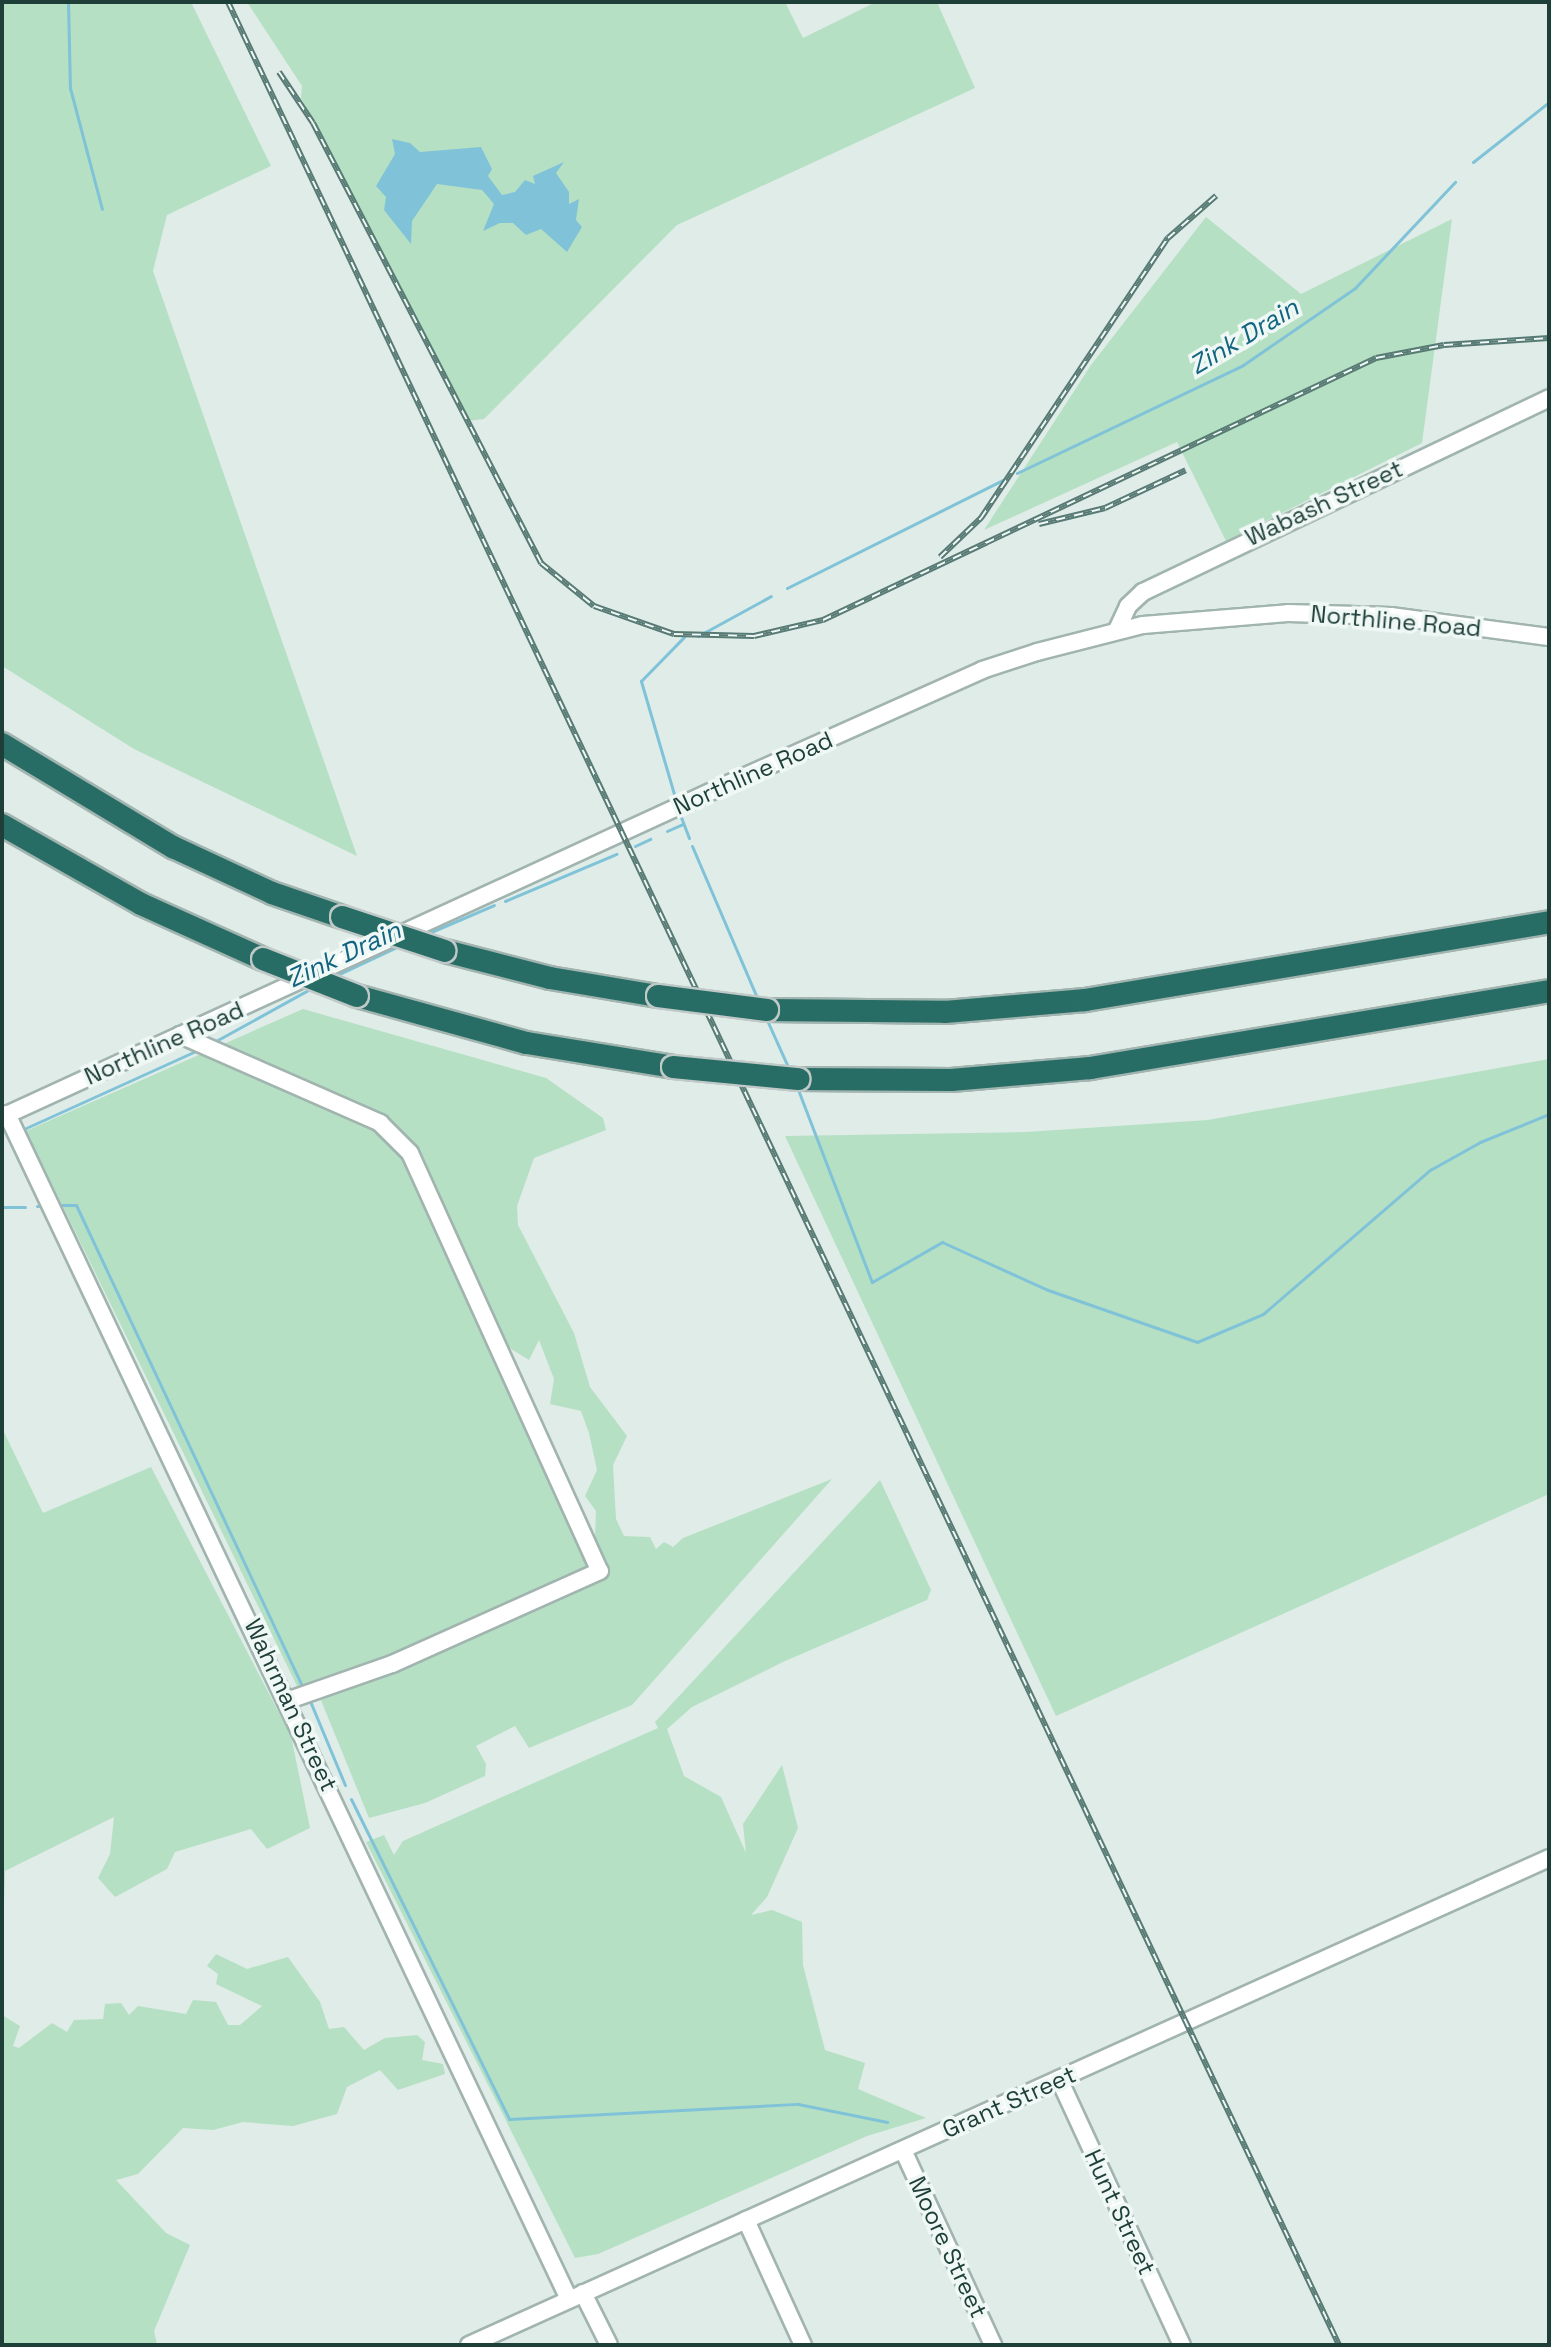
<!DOCTYPE html>
<html>
<head>
<meta charset="utf-8">
<style>
  body { margin:0 }
  #map { position:relative; width:1551px; height:2347px; overflow:hidden; background:#dfece7; font-family:"Space Grotesk",sans-serif }
  div>[style] { position:absolute }
  .green>* { inset:0; background:#b5e0c4 }
  .water>* { inset:0; background:#80c3d8 }
  .stream>* { height:3px; margin:-1.5px; padding:0 1.5px; transform-origin:1.5px; border-radius:1.5px; background:#80c3d8 }
  .roads { filter:drop-shadow(2px 0 #a1b4af) drop-shadow(-2px 0 #a1b4af) drop-shadow(0 2px #a1b4af) drop-shadow(0 -2px #a1b4af) }
  .minor>* { height:16px; margin:-8px; padding:0 8px; transform-origin:8px; border-radius:8px; background:#fff }
  .highway>* { height:22px; margin:-11px; padding:0 11px; transform-origin:11px; border-radius:11px; background:#276d65 }
  .rail>* { height:6px; margin-top:-3px; transform-origin:0; background:repeating-linear-gradient(90deg,#f0f8f5 0 9px,#587a74 0 18px); box-sizing:border-box; border-block:2px solid #587a74 }
  .bridges { filter:drop-shadow(2px 0 #c0c9c7) drop-shadow(-2px 0 #c0c9c7) drop-shadow(0 2px #c0c9c7) drop-shadow(0 -2px #c0c9c7) }
  .highway-bridge>* { height:22px; margin:-11px; padding:0 11px; transform-origin:11px; border-radius:11px; background:#276d65 }
  span { translate:-50% -50%; white-space:nowrap; text-align:center; line-height:1.15; -webkit-text-stroke:7px #f0f8f5; paint-order:stroke }
  .street-label { font-size:24px; color:#1e3e38 }
  .water-label { font-size:26px; color:#126480; font-style:italic }
  .frame { position:absolute; inset:0; border:4px solid #1e3e38; pointer-events:none }
</style>
</head>
<body>
<div id="map">
  <div class="green">
    <div style="clip-path:polygon(2px 2px,191px 2px,271px 166px,167px 215px,153px 271px,357px 856px,134px 749px,2px 666px)"></div>
    <div style="clip-path:polygon(247px 2px,785px 2px,803px 38px,876px 2px,937px 2px,975px 88px,677px 225px,484px 419px,467px 421px,301px 98px,302px 86px)"></div>
    <div style="clip-path:polygon(1206px 217px,1301px 294px,1452px 219px,1422px 443px,1226px 541px,1177px 442px,984px 530px,1091px 365px)"></div>
    <div style="clip-path:polygon(evenodd,303px 1009px,546px 1078px,603px 1118px,606px 1130px,534px 1158px,517px 1206px,518px 1225px,574px 1333px,590px 1387px,627px 1436px,613px 1465px,616px 1519px,624px 1536px,650px 1537px,656px 1549px,664px 1542px,673px 1547px,683px 1538px,832px 1479px,632px 1705px,529px 1748px,515px 1726px,476px 1746px,486px 1764px,485px 1776px,425px 1803px,369px 1818px,316px 1688px,300px 1692px,26px 1131px,303px 1009px,539px 1340px,554px 1379px,550px 1404px,581px 1411px,589px 1433px,597px 1470px,585px 1496px,596px 1511px,595px 1536px,607px 1566px,591px 1564px,505px 1373px,508px 1347px,529px 1360px,539px 1340px)"></div>
    <div style="clip-path:polygon(1549px 1059px,1549px 1494px,1056px 1716px,785px 1136px,1026px 1132px,1208px 1120px)"></div>
    <div style="clip-path:polygon(2px 1428px,43px 1513px,151px 1467px,291px 1736px,310px 1828px,267px 1849px,251px 1829px,175px 1852px,167px 1869px,115px 1897px,98px 1878px,110px 1854px,114px 1817px,5px 1871px,2px 1962px)"></div>
    <div style="clip-path:polygon(880px 1480px,931px 1590px,927px 1600px,785px 1661px,692px 1707px,667px 1729px,684px 1776px,721px 1797px,746px 1853px,743px 1824px,782px 1765px,798px 1828px,767px 1897px,751px 1915px,772px 1910px,802px 1922px,803px 1965px,825px 2050px,865px 2063px,858px 2089px,926px 2118px,867px 2136px,598px 2254px,575px 2258px,366px 1842px,384px 1835px,394px 1855px,403px 1841px,658px 1728px,655px 1722px)"></div>
    <div style="clip-path:polygon(216px 1954px,247px 1969px,288px 1957px,320px 2002px,329px 2029px,344px 2027px,364px 2050px,385px 2038px,417px 2035px,425px 2042px,422px 2060px,443px 2064px,445px 2074px,398px 2090px,380px 2070px,347px 2087px,337px 2114px,293px 2126px,243px 2122px,213px 2130px,183px 2128px,138px 2174px,116px 2180px,166px 2233px,190px 2245px,154px 2331px,157px 2345px,2px 2345px,2px 2015px,20px 2026px,13px 2046px,19px 2048px,52px 2023px,67px 2032px,74px 2020px,103px 2019px,105px 2004px,121px 2003px,129px 2015px,138px 2006px,186px 2014px,193px 2000px,216px 2002px,228px 2025px,240px 2025px,262px 2006px,216px 1984px,218px 1974px,207px 1966px)"></div>
  </div>
  <div class="water">
    <div style="clip-path:polygon(392px 139px,410px 143px,420px 152px,481px 147px,492px 169px,488px 176px,502px 195px,515px 192px,525px 180px,535px 184px,533px 176px,564px 162px,556px 173px,569px 192px,569px 204px,579px 199px,576px 220px,582px 227px,567px 252px,541px 229px,526px 235px,513px 223px,500px 223px,483px 231px,494px 204px,482px 190px,437px 184px,412px 221px,411px 244px,384px 210px,386px 197px,376px 186px,395px 154px)"></div>
  </div>
  <div class="stream">
    <div style="left:68px;top:2px;width:86px;rotate:88.7deg"></div>
    <div style="left:70px;top:88px;width:125px;rotate:75.2deg"></div>
    <div style="left:1473px;top:162px;width:97px;rotate:-38.3deg"></div>
    <div style="left:1017px;top:473px;width:250px;rotate:-25.5deg"></div>
    <div style="left:1243px;top:365px;width:136px;rotate:-34.5deg"></div>
    <div style="left:1355px;top:288px;width:146px;rotate:-46.7deg"></div>
    <div style="left:787px;top:588px;width:241px;rotate:-26.6deg"></div>
    <div style="left:698px;top:636px;width:83px;rotate:-28.7deg"></div>
    <div style="left:674px;top:794px;width:118px;rotate:-106.3deg"></div>
    <div style="left:641px;top:681px;width:62px;rotate:-45.7deg"></div>
    <div style="left:679px;top:812px;width:28px;rotate:69deg"></div>
    <div style="left:667px;top:831px;width:17px;rotate:-24deg"></div>
    <div style="left:635px;top:846px;width:17px;rotate:-25deg"></div>
    <div style="left:692px;top:846px;width:168px;rotate:66.8deg"></div>
    <div style="left:505px;top:901px;width:121px;rotate:-22.9deg"></div>
    <div style="left:424px;top:935px;width:76px;rotate:-23.2deg"></div>
    <div style="left:333px;top:977px;width:73px;rotate:-25.2deg"></div>
    <div style="left:766px;top:1018px;width:56px;rotate:65.7deg"></div>
    <div style="left:214px;top:1042px;width:112px;rotate:-28.9deg"></div>
    <div style="left:797px;top:1087px;width:209px;rotate:69deg"></div>
    <div style="left:872px;top:1282px;width:81px;rotate:-29.7deg"></div>
    <div style="left:942px;top:1242px;width:116px;rotate:24.4deg"></div>
    <div style="left:1048px;top:1290px;width:158px;rotate:19.2deg"></div>
    <div style="left:1197px;top:1342px;width:72px;rotate:-23deg"></div>
    <div style="left:1263px;top:1314px;width:221px;rotate:-40.8deg"></div>
    <div style="left:1430px;top:1170px;width:57px;rotate:-29.2deg"></div>
    <div style="left:1480px;top:1142px;width:74px;rotate:-22.1deg"></div>
    <div style="left:26px;top:1128px;width:187px;rotate:-24.4deg"></div>
    <div style="left:57px;top:1205px;width:19px"></div>
    <div style="left:76px;top:1205px;width:536px;rotate:64.82deg"></div>
    <div style="left:37px;top:1206px;width:2px"></div>
    <div style="left:2px;top:1207px;width:23px"></div>
    <div style="left:310px;top:1701px;width:91px;rotate:67.4deg"></div>
    <div style="left:351px;top:1799px;width:357px;rotate:63.7deg"></div>
    <div style="left:509px;top:2119px;width:289px;rotate:-3deg"></div>
    <div style="left:798px;top:2104px;width:91px;rotate:11.4deg"></div>
  </div>
  <div class="roads">
    <div class="minor">
      <div style="left:1117px;top:630px;width:26px;rotate:-65deg"></div>
      <div style="left:1128px;top:606px;width:21px;rotate:-43deg"></div>
      <div style="left:1143px;top:592px;width:450px;rotate:-25.5deg"></div>
      <div style="left:180px;top:1035px;width:219px;rotate:23.7deg"></div>
      <div style="left:380px;top:1123px;width:42px;rotate:45deg"></div>
      <div style="left:410px;top:1153px;width:459px;rotate:65.6deg"></div>
      <div style="left:600px;top:1571px;width:228px;rotate:155.9deg"></div>
      <div style="left:392px;top:1664px;width:109px;rotate:160.7deg"></div>
      <div style="left:7px;top:1114px;width:1312px;rotate:64.63deg"></div>
      <div style="left:2px;top:1117px;width:791px;rotate:-24.65deg"></div>
      <div style="left:721px;top:787px;width:286px;rotate:-24.1deg"></div>
      <div style="left:982px;top:670px;width:58px;rotate:-18.1deg"></div>
      <div style="left:1037px;top:652px;width:109px;rotate:-14.3deg"></div>
      <div style="left:1143px;top:625px;width:145px;rotate:-4.7deg"></div>
      <div style="left:1288px;top:613px;width:103px;rotate:1.7deg"></div>
      <div style="left:1391px;top:616px;width:159px;rotate:7.6deg"></div>
      <div style="left:1059px;top:2079px;width:293px;rotate:65.2deg"></div>
      <div style="left:903px;top:2150px;width:215px;rotate:65.2deg"></div>
      <div style="left:746px;top:2220px;width:137px;rotate:65.5deg"></div>
      <div style="left:583px;top:2293px;width:58px;rotate:63.4deg"></div>
      <div style="left:469px;top:2345px;width:1185px;rotate:-24.27deg"></div>
    </div>
    <div class="highway">
      <div style="left:2px;top:744px;width:200px;rotate:31.1deg"></div>
      <div style="left:173px;top:847px;width:109px;rotate:24.9deg"></div>
      <div style="left:272px;top:893px;width:74px;rotate:18.9deg"></div>
      <div style="left:2px;top:825px;width:160px;rotate:29.6deg"></div>
      <div style="left:141px;top:904px;width:134px;rotate:24.3deg"></div>
      <div style="left:445px;top:951px;width:108px;rotate:14.4deg"></div>
      <div style="left:550px;top:978px;width:109px;rotate:9.5deg"></div>
      <div style="left:357px;top:996px;width:176px;rotate:15.5deg"></div>
      <div style="left:527px;top:1043px;width:148px;rotate:9.3deg"></div>
      <div style="left:767px;top:1010px;width:178px;rotate:0.6deg"></div>
      <div style="left:945px;top:1012px;width:141px;rotate:-4.9deg"></div>
      <div style="left:1085px;top:1000px;width:471px;rotate:-9.5deg"></div>
      <div style="left:798px;top:1079px;width:153px;rotate:0.4deg"></div>
      <div style="left:951px;top:1080px;width:140px;rotate:-4.9deg"></div>
      <div style="left:1090px;top:1068px;width:465px;rotate:-9.5deg"></div>
    </div>
  </div>
  <div class="rail">
    <div style="left:228px;top:2px;width:2593px;rotate:64.63deg"></div>
    <div style="left:279px;top:72px;width:61px;rotate:56.3deg"></div>
    <div style="left:313px;top:123px;width:496px;rotate:62.6deg"></div>
    <div style="left:541px;top:563px;width:68px;rotate:39.1deg"></div>
    <div style="left:594px;top:606px;width:85px;rotate:19.3deg"></div>
    <div style="left:674px;top:634px;width:80px;rotate:1.4deg"></div>
    <div style="left:754px;top:636px;width:71px;rotate:-13.1deg"></div>
    <div style="left:823px;top:620px;width:612px;rotate:-25.35deg"></div>
    <div style="left:1376px;top:358px;width:69px;rotate:-10.8deg"></div>
    <div style="left:1444px;top:345px;width:105px;rotate:-3.8deg"></div>
    <div style="left:1039px;top:524px;width:68px;rotate:-13.6deg"></div>
    <div style="left:1105px;top:508px;width:89px;rotate:-25.1deg"></div>
    <div style="left:940px;top:557px;width:57px;rotate:-43.6deg"></div>
    <div style="left:981px;top:518px;width:337px;rotate:-56.3deg"></div>
    <div style="left:1168px;top:238px;width:64px;rotate:-41.2deg"></div>
  </div>
  <div class="bridges">
    <div class="highway-bridge">
      <div style="left:342px;top:917px;width:108px;rotate:18.3deg"></div>
      <div style="left:263px;top:959px;width:101px;rotate:21.5deg"></div>
      <div style="left:658px;top:996px;width:110px;rotate:7.3deg"></div>
      <div style="left:673px;top:1067px;width:126px;rotate:5.5deg"></div>
    </div>
  </div>
  <div class="street-label">
    <span style="left:1324px;top:503px;rotate:-25deg">Wabash Street</span>
    <span style="left:1396px;top:621px;rotate:5deg">Northline Road</span>
    <span style="left:753px;top:773px;rotate:-24deg">Northline Road</span>
    <span style="left:164px;top:1043px;rotate:-24deg">Northline Road</span>
    <span style="left:291px;top:1705px;rotate:65deg">Wahrman Street</span>
    <span style="left:1009px;top:2102px;rotate:-24deg">Grant Street</span>
    <span style="left:1120px;top:2212px;rotate:65deg">Hunt Street</span>
    <span style="left:948px;top:2247px;rotate:65deg">Moore Street</span>
  </div>
  <div class="water-label">
    <span style="left:1244px;top:337px;rotate:-31deg">Zink Drain</span>
    <span style="left:344px;top:955px;rotate:-25deg">Zink Drain</span>
  </div>
  <div class="frame"></div>
</div>
</body>
</html>
